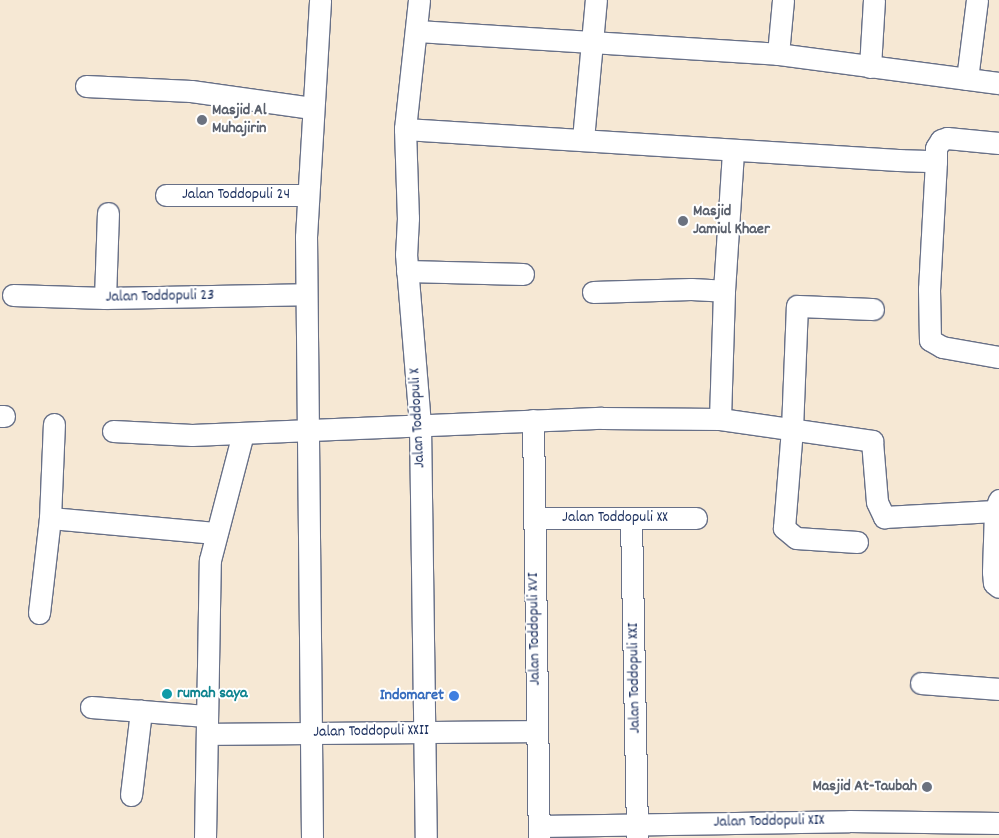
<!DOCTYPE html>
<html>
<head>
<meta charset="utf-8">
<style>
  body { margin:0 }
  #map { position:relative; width:999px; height:838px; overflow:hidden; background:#f6e8d4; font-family:Dekko,sans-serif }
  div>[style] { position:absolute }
  .roads { filter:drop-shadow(1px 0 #687087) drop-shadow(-1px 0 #687087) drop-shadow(0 1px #687087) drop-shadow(0 -1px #687087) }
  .street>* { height:21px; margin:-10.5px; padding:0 10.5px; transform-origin:10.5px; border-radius:10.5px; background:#fff }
  .dots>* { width:14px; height:14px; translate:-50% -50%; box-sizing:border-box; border:2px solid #fff; border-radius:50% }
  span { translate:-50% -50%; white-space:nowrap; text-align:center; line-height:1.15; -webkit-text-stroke:4px #fff; paint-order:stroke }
  .worship-label { font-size:16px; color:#5b616d; font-weight:700 }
  .left { translate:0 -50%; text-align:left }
  .right { translate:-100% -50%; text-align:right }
  .street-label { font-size:16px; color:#1b2f5e }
  .culture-label { font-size:16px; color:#0d838f; font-weight:700 }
  .shop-label { font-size:16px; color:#366cbe; font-weight:700 }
</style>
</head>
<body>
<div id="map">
  <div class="roads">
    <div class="street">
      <div style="left:419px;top:0;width:130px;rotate:96.2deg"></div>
      <div style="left:405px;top:129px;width:89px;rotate:88.1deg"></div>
      <div style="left:408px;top:218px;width:36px;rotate:93deg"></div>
      <div style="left:406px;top:254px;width:171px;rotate:85.3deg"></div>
      <div style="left:420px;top:424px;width:414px;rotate:89.2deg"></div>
      <div style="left:416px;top:31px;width:363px;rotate:3.6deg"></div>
      <div style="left:778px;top:54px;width:223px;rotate:7.5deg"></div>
      <div style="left:778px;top:54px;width:54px;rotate:-84.7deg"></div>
      <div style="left:870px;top:67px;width:67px;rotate:-86.6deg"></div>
      <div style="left:967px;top:79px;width:80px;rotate:-82.8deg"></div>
      <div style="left:86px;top:86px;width:105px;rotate:2.7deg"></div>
      <div style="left:191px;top:91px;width:122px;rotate:8deg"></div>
      <div style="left:405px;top:129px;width:494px;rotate:3.6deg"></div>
      <div style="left:898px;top:160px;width:38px;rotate:2deg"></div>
      <div style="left:936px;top:161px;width:13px;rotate:-90deg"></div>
      <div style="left:936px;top:148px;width:9px;rotate:-58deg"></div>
      <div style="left:941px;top:140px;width:6px;rotate:-18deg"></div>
      <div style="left:947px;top:138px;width:52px;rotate:5.5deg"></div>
      <div style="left:583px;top:139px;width:140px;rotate:-84.7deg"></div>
      <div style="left:936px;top:161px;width:128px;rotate:93.1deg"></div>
      <div style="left:929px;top:289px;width:51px;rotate:88.9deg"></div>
      <div style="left:930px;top:340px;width:14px;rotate:30deg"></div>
      <div style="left:942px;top:347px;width:58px;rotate:10deg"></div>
      <div style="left:166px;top:195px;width:141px"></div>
      <div style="left:407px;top:271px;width:116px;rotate:1.5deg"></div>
      <div style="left:593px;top:292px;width:98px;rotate:-1.8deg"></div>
      <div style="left:691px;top:289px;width:33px;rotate:3deg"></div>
      <div style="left:13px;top:295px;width:92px;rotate:1.9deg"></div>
      <div style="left:105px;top:298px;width:201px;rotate:-1.1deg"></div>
      <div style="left:105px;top:298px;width:85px;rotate:-88deg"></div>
      <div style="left:0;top:416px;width:4px"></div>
      <div style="left:720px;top:419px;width:128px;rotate:-88.2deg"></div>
      <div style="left:724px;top:291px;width:140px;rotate:-86.3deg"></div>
      <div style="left:533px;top:420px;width:418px;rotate:89.2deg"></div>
      <div style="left:113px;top:431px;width:79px;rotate:2.9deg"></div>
      <div style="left:192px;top:435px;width:410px;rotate:-2.4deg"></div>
      <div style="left:602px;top:418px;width:118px;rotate:0.5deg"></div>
      <div style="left:720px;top:419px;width:154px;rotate:8.2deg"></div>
      <div style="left:872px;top:441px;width:61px;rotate:85.3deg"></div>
      <div style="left:877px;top:502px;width:17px;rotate:65deg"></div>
      <div style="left:884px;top:517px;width:111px;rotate:-3.1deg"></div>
      <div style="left:999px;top:500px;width:12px;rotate:110deg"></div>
      <div style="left:995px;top:511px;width:61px;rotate:91.9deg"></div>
      <div style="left:993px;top:572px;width:11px;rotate:85deg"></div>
      <div style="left:994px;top:583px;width:6px;rotate:39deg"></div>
      <div style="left:50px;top:518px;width:166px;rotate:5.2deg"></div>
      <div style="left:534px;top:518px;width:162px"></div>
      <div style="left:631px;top:519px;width:319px;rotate:88.9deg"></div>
      <div style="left:857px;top:542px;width:61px;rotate:-176.2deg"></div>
      <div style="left:796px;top:538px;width:16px;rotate:-140deg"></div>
      <div style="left:784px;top:528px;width:99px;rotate:-85.4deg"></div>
      <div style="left:792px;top:429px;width:123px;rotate:-87.7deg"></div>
      <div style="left:797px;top:306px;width:76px;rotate:2.3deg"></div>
      <div style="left:39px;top:613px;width:96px;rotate:-83.4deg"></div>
      <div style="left:50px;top:518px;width:94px;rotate:-87.6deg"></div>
      <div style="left:921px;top:683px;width:78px;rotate:4.4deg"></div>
      <div style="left:91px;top:707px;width:115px;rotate:4.5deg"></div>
      <div style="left:207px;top:734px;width:329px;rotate:-0.5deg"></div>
      <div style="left:131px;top:795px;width:85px;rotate:-83.2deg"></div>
      <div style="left:539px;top:826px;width:310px;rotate:-0.9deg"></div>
      <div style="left:849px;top:821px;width:150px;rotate:0.8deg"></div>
      <div style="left:205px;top:838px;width:278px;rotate:-89deg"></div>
      <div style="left:210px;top:560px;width:131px;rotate:-75.4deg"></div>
      <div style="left:312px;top:838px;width:601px;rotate:-90.57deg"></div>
      <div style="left:306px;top:237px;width:237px;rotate:-86.6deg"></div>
    </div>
  </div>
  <div class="dots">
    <div style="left:202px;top:120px;background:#6b7280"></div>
    <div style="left:683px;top:221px;background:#6b7280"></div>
    <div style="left:167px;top:694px;background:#0f9aa8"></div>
    <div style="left:454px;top:696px;background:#3f7fe0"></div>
    <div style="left:927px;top:787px;background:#6b7280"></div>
  </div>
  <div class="worship-label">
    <span class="left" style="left:212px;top:120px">Masjid Al<br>Muhajirin</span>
    <span class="left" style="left:693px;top:221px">Masjid<br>Jamiul Khaer</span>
    <span class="right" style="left:917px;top:787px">Masjid At-Taubah</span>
  </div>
  <div class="street-label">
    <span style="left:236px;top:195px">Jalan Toddopuli 24</span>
    <span style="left:160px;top:297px;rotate:-1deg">Jalan Toddopuli 23</span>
    <span style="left:418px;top:418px;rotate:-93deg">Jalan Toddopuli X</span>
    <span style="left:615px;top:518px">Jalan Toddopuli XX</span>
    <span style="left:535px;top:629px;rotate:-91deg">Jalan Toddopuli XVI</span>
    <span style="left:635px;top:678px;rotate:-91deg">Jalan Toddopuli XXI</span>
    <span style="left:371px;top:732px;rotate:-1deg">Jalan Toddopuli XXII</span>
    <span style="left:769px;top:822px;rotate:-1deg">Jalan Toddopuli XIX</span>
  </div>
  <div class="culture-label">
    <span class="left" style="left:177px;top:694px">rumah saya</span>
  </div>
  <div class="shop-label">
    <span class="right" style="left:444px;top:696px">Indomaret</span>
  </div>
</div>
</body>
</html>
